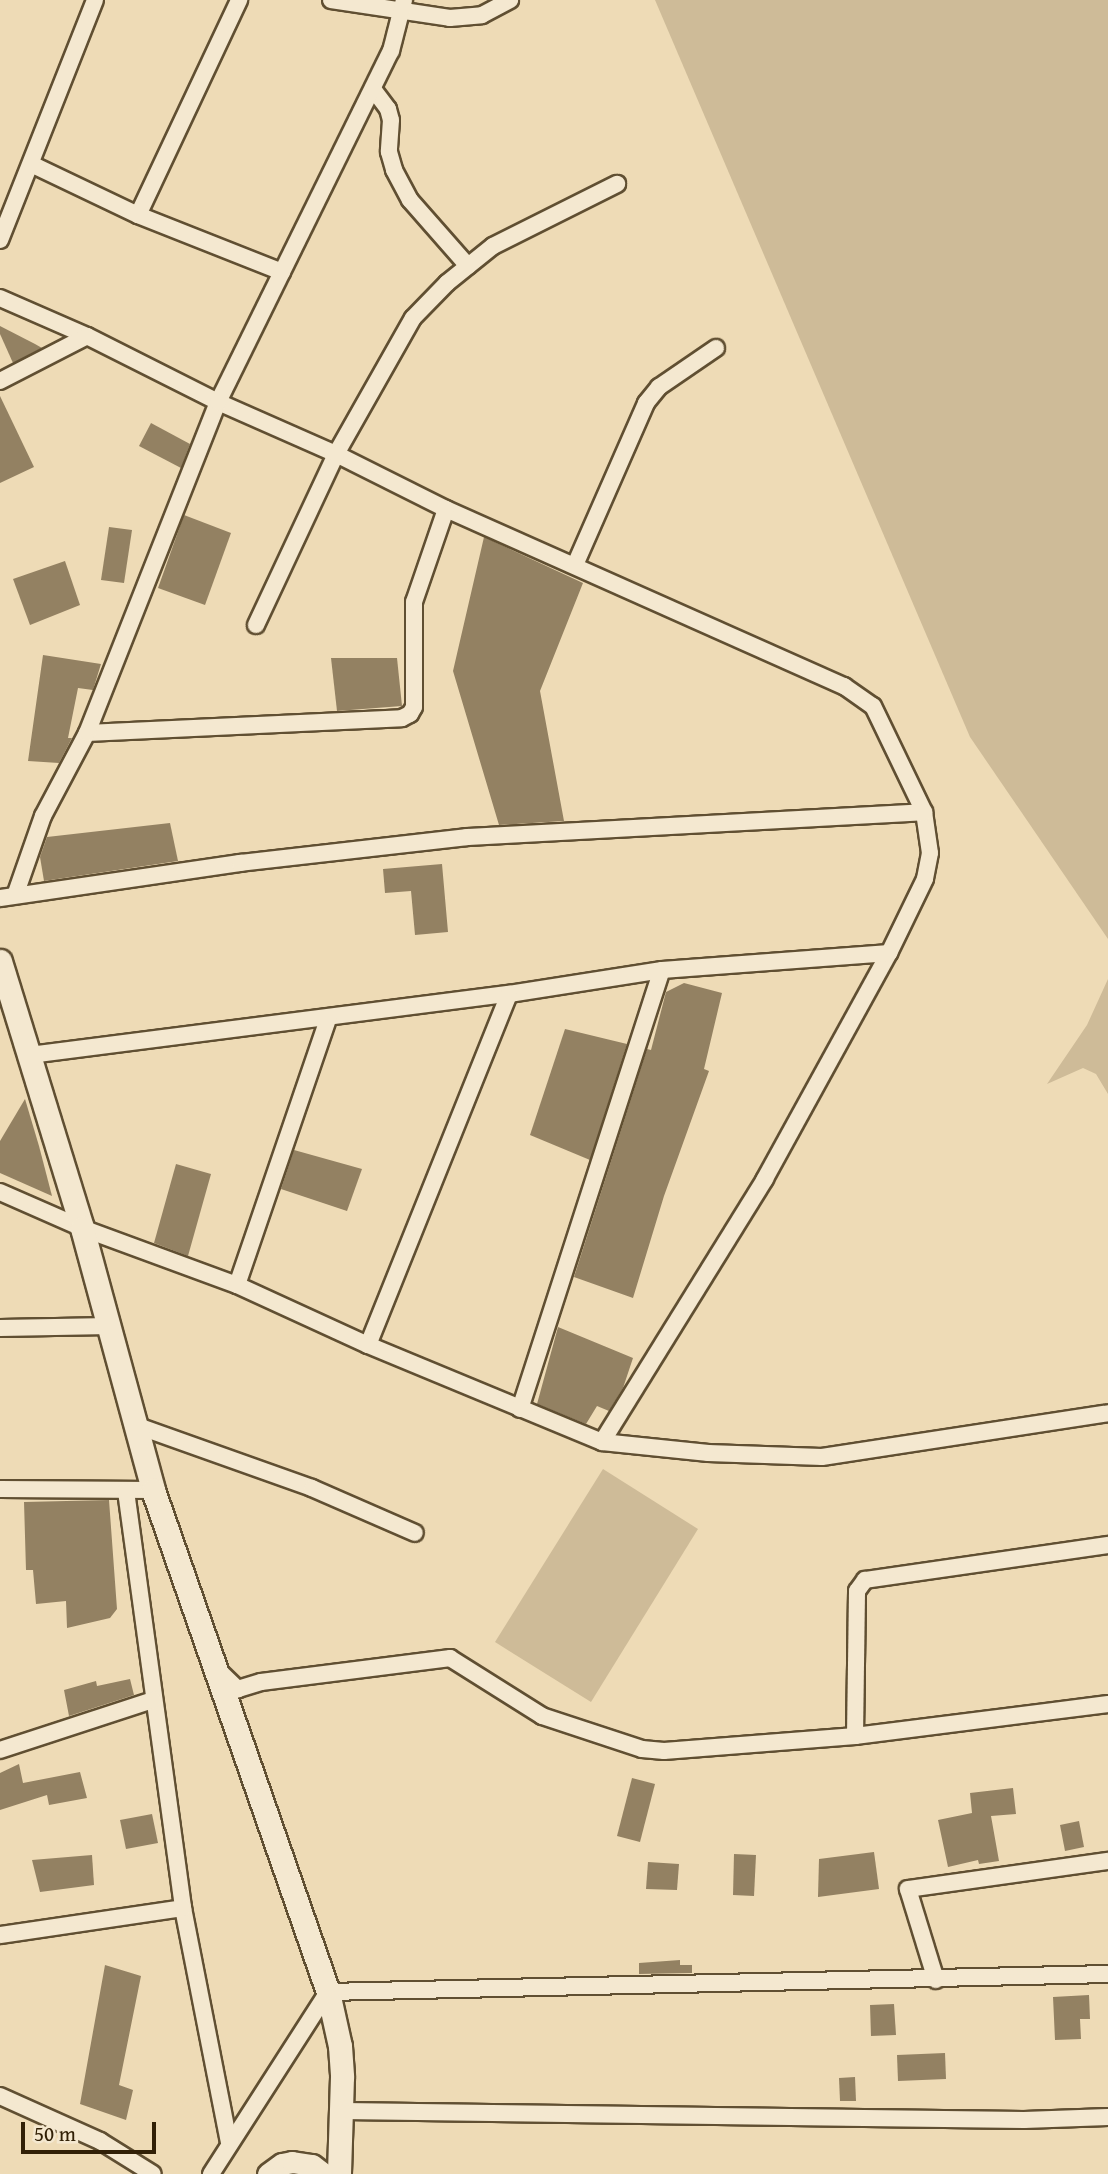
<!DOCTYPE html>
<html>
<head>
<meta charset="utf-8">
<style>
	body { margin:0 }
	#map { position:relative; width:1108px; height:2174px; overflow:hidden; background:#eedbb6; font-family:"Gentium Book Plus",serif }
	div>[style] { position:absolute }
	.green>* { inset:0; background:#cebb98 }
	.building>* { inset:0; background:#938162 }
	.roads { filter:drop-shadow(2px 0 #604f32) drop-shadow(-2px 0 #604f32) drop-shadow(0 2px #604f32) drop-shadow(0 -2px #604f32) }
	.minor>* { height:16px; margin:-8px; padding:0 8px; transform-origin:8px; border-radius:8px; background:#f4e8d0 }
	.tertiary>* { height:21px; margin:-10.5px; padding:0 10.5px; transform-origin:10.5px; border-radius:10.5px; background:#f4e8d0 }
	.secondary>* { height:23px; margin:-11.5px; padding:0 11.5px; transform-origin:11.5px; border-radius:11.5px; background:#f4e8d0 }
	span { translate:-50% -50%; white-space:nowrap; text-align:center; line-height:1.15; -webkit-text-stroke:5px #f4e8d0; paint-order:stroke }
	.scale { position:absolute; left:21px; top:2122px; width:135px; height:32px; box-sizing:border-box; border:4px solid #312006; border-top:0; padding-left:9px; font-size:21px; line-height:24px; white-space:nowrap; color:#312006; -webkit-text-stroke:5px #f4e8d0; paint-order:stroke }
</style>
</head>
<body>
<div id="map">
	<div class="green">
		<div style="clip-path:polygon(655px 0,1108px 0,1108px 939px,970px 737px)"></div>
		<div style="clip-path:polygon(1108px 979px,1108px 1094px,1096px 1074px,1083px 1068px,1047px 1084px,1087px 1025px)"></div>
		<div style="clip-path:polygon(603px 1469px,698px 1529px,591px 1702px,495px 1642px)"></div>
	</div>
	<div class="building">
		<div style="clip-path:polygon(0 326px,35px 344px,42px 348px,13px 363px,0 334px)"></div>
		<div style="clip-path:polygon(0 396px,34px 467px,0 483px)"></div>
		<div style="clip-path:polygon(151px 423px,190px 444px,181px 468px,139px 446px)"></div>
		<div style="clip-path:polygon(184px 515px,231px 533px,205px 605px,158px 588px)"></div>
		<div style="clip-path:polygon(109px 527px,132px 530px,124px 583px,101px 580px)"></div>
		<div style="clip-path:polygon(484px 537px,583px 583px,540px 691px,564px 821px,499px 825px,453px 671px)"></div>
		<div style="clip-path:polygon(65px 561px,80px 605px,30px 625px,13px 579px)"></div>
		<div style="clip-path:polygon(43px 655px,101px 664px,93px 690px,78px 688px,68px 738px,72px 738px,59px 763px,28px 761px)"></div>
		<div style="clip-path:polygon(331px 658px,397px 658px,402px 706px,337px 711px)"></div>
		<div style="clip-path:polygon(170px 823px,178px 861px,44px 881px,40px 857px,47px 837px)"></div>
		<div style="clip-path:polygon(442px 864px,448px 932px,415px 935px,411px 891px,385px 893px,383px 869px)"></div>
		<div style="clip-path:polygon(684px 983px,722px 993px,704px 1069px,709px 1071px,664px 1196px,633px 1298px,574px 1277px,647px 1049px,651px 1050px,666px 992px)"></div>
		<div style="clip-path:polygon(565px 1029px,627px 1044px,590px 1160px,530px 1135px)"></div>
		<div style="clip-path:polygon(25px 1099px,39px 1146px,52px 1196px,0 1173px,0 1141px)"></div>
		<div style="clip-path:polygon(294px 1150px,362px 1169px,347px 1211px,281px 1189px)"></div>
		<div style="clip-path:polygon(176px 1164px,211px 1174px,188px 1256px,154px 1243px)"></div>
		<div style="clip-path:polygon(558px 1327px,633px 1358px,623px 1388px,609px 1411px,597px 1406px,586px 1424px,537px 1404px)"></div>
		<div style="clip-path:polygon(109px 1500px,117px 1609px,110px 1618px,67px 1628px,66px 1601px,36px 1604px,33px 1570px,26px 1570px,24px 1502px)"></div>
		<div style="clip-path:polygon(130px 1679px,134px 1695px,69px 1716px,64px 1690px,96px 1681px,97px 1686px)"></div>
		<div style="clip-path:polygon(19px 1764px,23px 1783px,80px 1772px,87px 1798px,49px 1805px,47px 1795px,0 1810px,0 1773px)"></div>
		<div style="clip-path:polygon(632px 1778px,655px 1784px,640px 1842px,617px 1836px)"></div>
		<div style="clip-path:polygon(1013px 1788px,1016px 1814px,991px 1816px,999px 1861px,979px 1864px,978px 1860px,948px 1867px,938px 1820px,972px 1813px,970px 1793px)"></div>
		<div style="clip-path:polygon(152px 1814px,158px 1843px,126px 1849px,120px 1820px)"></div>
		<div style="clip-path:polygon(1079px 1821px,1084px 1847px,1065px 1851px,1060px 1825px)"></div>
		<div style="clip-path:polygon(874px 1852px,879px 1889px,818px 1897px,819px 1859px)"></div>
		<div style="clip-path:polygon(734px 1854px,756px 1855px,754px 1896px,733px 1895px)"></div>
		<div style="clip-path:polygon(92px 1855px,94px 1885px,40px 1892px,32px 1860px)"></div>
		<div style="clip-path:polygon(648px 1862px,679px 1864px,677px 1890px,646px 1889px)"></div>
		<div style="clip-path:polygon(680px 1960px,680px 1965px,692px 1965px,692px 1973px,639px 1974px,639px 1963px)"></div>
		<div style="clip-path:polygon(105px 1965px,141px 1976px,119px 2085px,133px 2090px,126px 2120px,80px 2104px)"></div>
		<div style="clip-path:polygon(1089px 1995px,1090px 2019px,1080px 2019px,1081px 2039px,1055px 2040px,1053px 1997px)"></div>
		<div style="clip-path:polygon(894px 2004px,896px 2035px,871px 2036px,870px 2005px)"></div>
		<div style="clip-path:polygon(945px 2053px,946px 2079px,898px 2081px,897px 2055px)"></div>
		<div style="clip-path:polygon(855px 2077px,856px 2101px,840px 2101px,839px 2078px)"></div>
	</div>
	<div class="roads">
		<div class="minor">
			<div style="left:331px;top:0;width:120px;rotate:8.6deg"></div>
			<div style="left:450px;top:18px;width:32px;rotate:-5deg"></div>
			<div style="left:482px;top:15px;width:32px;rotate:-28deg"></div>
			<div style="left:373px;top:89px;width:25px;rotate:53deg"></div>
			<div style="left:388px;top:109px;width:11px;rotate:75deg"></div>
			<div style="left:391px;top:120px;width:32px;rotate:94deg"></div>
			<div style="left:389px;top:152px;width:19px;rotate:74deg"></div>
			<div style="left:394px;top:170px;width:34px;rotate:62deg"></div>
			<div style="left:410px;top:200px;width:88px;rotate:48.7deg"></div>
			<div style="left:31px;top:164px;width:119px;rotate:25.5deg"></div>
			<div style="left:138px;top:215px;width:155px;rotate:21.6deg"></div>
			<div style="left:138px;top:215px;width:238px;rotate:-64.8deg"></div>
			<div style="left:0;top:240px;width:258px;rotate:-68.4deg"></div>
			<div style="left:0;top:298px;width:95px;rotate:23.6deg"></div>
			<div style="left:87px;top:336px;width:147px;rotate:26.7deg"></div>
			<div style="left:218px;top:402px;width:129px;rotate:23.8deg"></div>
			<div style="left:336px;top:454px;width:123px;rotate:26.6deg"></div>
			<div style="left:446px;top:509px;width:436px;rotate:24deg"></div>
			<div style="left:844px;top:686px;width:35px;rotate:35deg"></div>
			<div style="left:873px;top:706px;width:118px;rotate:64.3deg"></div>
			<div style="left:924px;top:812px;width:41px;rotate:81.7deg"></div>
			<div style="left:930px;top:853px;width:26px;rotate:101deg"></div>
			<div style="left:925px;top:879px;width:82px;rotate:115.9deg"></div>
			<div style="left:889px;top:953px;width:258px;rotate:118.8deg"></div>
			<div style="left:765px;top:1179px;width:309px;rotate:121.8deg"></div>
			<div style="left:0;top:381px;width:98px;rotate:-27.3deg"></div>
			<div style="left:575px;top:565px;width:177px;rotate:-66.3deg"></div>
			<div style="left:646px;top:403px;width:21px;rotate:-51deg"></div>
			<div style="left:659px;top:387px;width:69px;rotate:-34.4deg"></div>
			<div style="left:256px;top:625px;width:189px;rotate:-64.9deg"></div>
			<div style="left:336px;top:454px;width:156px;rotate:-60.5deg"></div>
			<div style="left:413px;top:318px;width:49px;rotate:-45.8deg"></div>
			<div style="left:447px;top:283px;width:59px;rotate:-38.8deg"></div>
			<div style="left:493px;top:246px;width:139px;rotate:-26.6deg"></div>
			<div style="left:87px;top:733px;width:315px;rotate:-2.7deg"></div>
			<div style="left:402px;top:718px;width:9px;rotate:-27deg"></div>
			<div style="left:410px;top:714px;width:8px;rotate:-60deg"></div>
			<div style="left:414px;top:707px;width:105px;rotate:-90deg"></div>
			<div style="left:414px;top:602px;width:98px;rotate:-71deg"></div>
			<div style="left:16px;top:893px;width:82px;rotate:-70.7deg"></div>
			<div style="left:43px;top:816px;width:94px;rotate:-62.1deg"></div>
			<div style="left:87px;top:733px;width:356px;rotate:-68.4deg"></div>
			<div style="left:218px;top:402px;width:391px;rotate:-63.8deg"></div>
			<div style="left:391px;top:51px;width:53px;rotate:-75.7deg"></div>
			<div style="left:0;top:898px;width:243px;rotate:-8.3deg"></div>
			<div style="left:240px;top:863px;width:228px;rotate:-6.5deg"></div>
			<div style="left:467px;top:837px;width:458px;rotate:-3.1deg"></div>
			<div style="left:30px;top:1055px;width:483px;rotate:-7.3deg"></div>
			<div style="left:509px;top:994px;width:155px;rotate:-8.9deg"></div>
			<div style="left:662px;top:970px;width:228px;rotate:-4.3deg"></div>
			<div style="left:0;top:1192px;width:90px;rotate:23.7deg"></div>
			<div style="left:82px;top:1228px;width:165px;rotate:20.2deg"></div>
			<div style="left:237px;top:1285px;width:144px;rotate:24.6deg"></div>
			<div style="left:368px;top:1345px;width:253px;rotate:22.5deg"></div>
			<div style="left:602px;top:1442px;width:107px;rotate:5.9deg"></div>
			<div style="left:708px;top:1453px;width:114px;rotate:2deg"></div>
			<div style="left:822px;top:1457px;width:289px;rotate:-8.7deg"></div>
			<div style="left:237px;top:1285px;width:283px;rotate:-71.1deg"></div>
			<div style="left:0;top:1328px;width:110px;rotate:-1deg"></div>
			<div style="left:368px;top:1345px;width:378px;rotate:-68.1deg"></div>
			<div style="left:520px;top:1409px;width:461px;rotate:-72.1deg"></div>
			<div style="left:135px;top:1425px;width:188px;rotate:19.6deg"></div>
			<div style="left:312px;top:1488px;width:112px;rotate:23.6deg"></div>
			<div style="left:0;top:1489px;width:153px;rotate:0.4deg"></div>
			<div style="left:126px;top:1491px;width:421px;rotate:82.2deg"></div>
			<div style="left:183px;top:1908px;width:238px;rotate:78.9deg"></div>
			<div style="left:218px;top:1670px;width:28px;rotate:44deg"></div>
			<div style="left:238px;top:1689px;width:24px;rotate:-17deg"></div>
			<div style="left:261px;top:1682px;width:191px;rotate:-7.2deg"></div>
			<div style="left:450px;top:1658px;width:109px;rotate:32.2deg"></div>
			<div style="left:542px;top:1716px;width:105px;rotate:18.3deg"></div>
			<div style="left:642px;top:1749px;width:22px;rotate:5deg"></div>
			<div style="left:664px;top:1751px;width:192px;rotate:-4.5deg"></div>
			<div style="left:855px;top:1736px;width:255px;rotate:-7.2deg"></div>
			<div style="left:855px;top:1736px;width:145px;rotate:-89.2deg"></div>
			<div style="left:857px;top:1591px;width:14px;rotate:-54deg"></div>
			<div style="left:865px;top:1580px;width:246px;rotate:-8.2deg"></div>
			<div style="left:0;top:1750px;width:161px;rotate:-18.1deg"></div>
			<div style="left:0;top:1935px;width:185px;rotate:-8.4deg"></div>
			<div style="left:936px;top:1980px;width:95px;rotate:-107.1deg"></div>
			<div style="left:908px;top:1889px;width:202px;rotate:-8deg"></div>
			<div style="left:0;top:2096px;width:110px;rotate:24.2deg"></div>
			<div style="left:100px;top:2141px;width:62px;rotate:31.9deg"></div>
			<div style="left:343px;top:2111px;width:681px;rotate:0.76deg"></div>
			<div style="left:1024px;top:2120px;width:84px;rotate:-2deg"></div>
			<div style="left:211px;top:2174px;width:216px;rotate:-57.3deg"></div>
			<div style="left:328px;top:1992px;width:780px;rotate:-1.32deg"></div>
		</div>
		<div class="tertiary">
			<div style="left:268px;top:2174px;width:17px;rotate:-36deg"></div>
			<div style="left:282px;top:2164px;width:10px;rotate:-11deg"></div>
			<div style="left:292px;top:2162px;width:20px;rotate:9deg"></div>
			<div style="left:312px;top:2165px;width:15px;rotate:37deg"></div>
		</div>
		<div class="secondary">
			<div style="left:0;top:961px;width:279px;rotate:72.9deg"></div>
			<div style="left:82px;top:1228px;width:271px;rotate:74.8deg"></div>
			<div style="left:153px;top:1490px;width:532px;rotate:70.78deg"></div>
			<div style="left:328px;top:1992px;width:55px;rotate:77.5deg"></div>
			<div style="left:340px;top:2046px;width:31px;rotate:86deg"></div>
			<div style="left:342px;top:2077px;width:97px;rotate:91.8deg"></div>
		</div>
	</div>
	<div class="scale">50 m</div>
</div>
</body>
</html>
